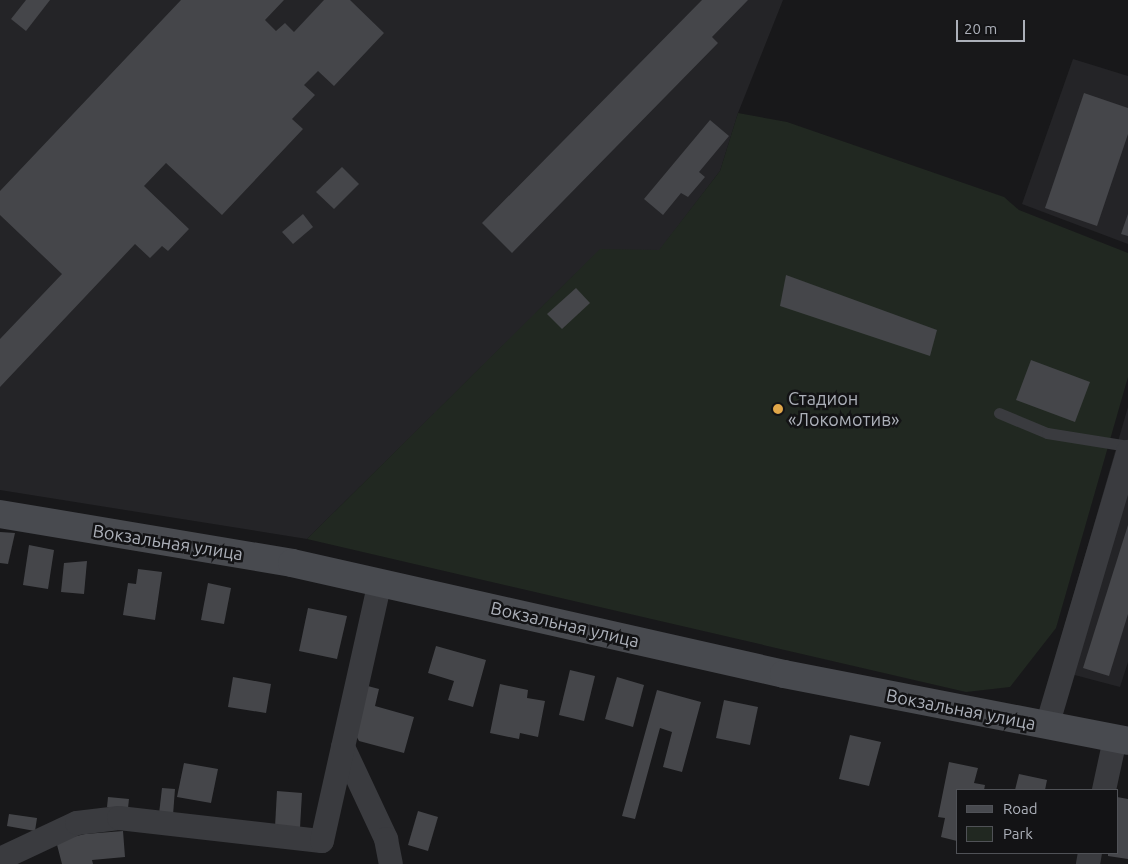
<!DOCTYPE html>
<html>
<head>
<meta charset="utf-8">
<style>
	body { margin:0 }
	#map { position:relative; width:1128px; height:864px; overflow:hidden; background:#18181a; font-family:Ubuntu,sans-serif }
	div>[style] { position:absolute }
	.built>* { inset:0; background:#242427 }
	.green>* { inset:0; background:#212821 }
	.building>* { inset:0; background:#45464a }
	.lane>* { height:11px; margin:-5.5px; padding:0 5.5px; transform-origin:5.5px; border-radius:5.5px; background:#3a3b3f }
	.street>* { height:24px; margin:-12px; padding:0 12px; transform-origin:12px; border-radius:12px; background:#3a3b3f }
	.secondary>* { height:28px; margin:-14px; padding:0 14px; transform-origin:14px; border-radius:14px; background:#484a4f }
	.dots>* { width:14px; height:14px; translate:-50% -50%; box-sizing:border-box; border:2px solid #131315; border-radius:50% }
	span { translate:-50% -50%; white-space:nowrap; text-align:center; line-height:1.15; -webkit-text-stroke:5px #131315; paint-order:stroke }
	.poi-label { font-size:18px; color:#acb0b9 }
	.left { translate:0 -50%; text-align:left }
	.street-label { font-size:18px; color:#acb0b9 }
	.legend { position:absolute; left:956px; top:789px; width:162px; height:65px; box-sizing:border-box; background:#131315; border:1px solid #505257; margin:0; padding:6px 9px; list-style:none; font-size:15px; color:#acb0b9 }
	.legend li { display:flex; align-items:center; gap:10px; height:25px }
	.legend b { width:25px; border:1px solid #505257 }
	.scale { position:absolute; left:956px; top:20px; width:69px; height:22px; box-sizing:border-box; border:2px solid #acb0b9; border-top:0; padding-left:6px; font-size:15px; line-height:18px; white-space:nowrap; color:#acb0b9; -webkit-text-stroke:4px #131315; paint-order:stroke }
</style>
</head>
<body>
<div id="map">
	<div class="built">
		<div style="clip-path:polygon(0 0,783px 0,738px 113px,720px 171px,659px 251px,600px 250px,307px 539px,0 490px)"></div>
		<div style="clip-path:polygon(1073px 59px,1128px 76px,1128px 244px,1022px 204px)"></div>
		<div style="clip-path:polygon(1128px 407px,1128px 662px,1120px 687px,1052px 669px)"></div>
	</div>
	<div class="green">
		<div style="clip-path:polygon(738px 113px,787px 122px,1004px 197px,1019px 210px,1128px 253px,1128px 377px,1056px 628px,1010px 687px,966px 692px,307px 539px,600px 249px,659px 250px,720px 171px)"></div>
	</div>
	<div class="building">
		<div style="clip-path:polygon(26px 0,50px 0,26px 31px,11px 19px)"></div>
		<div style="clip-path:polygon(181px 0,284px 0,265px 20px,276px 31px,285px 23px,294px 32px,324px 0,350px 0,384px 33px,334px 86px,318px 71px,304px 85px,315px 95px,292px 119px,303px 129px,222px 215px,166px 163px,144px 186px,189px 229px,168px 251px,162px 246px,150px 258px,135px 244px,0 387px,0 339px,62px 274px,0 215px,0 191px)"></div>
		<div style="clip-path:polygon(702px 0,748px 0,712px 37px,718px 43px,512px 253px,482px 223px)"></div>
		<div style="clip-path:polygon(1084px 93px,1128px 108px,1128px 134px,1097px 226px,1045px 208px)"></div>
		<div style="clip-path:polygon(710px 120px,729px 136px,699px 172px,705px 177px,688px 197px,681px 193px,663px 215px,644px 199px)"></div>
		<div style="clip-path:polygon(342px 167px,359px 184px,334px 209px,316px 192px)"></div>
		<div style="clip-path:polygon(303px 214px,313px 227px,293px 244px,282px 232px)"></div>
		<div style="clip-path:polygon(1128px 214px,1128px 236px,1121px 234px)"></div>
		<div style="clip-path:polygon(786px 275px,937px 330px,930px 356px,780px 306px)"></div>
		<div style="clip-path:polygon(576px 288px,590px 303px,562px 329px,547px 314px)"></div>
		<div style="clip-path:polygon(1031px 360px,1090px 382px,1075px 422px,1016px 400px)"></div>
		<div style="clip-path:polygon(1128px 525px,1128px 614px,1109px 676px,1083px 668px)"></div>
		<div style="clip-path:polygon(0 532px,15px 533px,8px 564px,0 563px)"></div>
		<div style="clip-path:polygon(29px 545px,54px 550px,48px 589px,23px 585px)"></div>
		<div style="clip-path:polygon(87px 561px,84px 594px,61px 592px,64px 563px)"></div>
		<div style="clip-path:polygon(138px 569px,162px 572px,155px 620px,123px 615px,128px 583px,136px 584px)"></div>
		<div style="clip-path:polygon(208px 583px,231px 588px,224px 624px,201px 620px)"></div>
		<div style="clip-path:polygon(308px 608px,347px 616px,337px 659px,299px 651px)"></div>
		<div style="clip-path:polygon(436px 646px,486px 660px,473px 707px,448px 700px,454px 681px,428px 673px)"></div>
		<div style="clip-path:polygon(570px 670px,595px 676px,584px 721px,559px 715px)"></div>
		<div style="clip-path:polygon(233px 677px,271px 684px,266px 713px,228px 707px)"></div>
		<div style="clip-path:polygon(617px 677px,644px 685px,633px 727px,605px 719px)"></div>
		<div style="clip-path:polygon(500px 684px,528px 690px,527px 698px,545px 701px,538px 737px,520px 733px,519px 739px,490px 733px)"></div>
		<div style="clip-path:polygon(364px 685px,379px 689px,375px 706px,414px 717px,404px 753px,359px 741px,352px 728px)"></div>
		<div style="clip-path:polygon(657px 690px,701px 702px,682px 772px,663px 767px,672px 732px,660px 728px,635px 819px,622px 816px)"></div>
		<div style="clip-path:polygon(724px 700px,758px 707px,750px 745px,716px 738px)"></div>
		<div style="clip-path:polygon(850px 735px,881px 742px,869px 786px,839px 779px)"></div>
		<div style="clip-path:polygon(949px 762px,978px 768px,974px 783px,985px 785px,984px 790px,957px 790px,957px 841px,941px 837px,945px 818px,938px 817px)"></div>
		<div style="clip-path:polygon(184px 763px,218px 769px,211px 803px,177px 797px)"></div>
		<div style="clip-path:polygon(1019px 774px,1047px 780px,1045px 790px,1015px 790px)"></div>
		<div style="clip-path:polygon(162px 788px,175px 789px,173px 815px,159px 814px)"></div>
		<div style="clip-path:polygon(277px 791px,302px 793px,300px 828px,275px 827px)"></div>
		<div style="clip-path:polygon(108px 797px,129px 799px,128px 808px,107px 807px)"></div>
		<div style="clip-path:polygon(1117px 797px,1128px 799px,1128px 859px,1108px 856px,1108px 853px,1117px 853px)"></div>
		<div style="clip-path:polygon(418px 811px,438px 817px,428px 851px,408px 845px)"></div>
		<div style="clip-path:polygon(9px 814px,37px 818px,35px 831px,7px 826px)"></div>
		<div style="clip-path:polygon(123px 831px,125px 857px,92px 860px,93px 864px,62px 864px,56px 841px,85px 834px)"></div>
	</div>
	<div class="lane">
		<div style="left:999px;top:413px;width:52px;rotate:22.6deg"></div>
		<div style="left:1047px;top:433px;width:82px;rotate:9.1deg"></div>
	</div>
	<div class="street">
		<div style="left:1047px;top:726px;width:286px;rotate:-73.5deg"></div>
		<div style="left:343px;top:747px;width:102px;rotate:64.9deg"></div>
		<div style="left:386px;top:839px;width:25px;rotate:79deg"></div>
		<div style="left:1104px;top:790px;width:52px;rotate:-77.8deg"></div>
		<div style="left:0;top:859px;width:85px;rotate:-25.1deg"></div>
		<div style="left:77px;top:823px;width:42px;rotate:-6.8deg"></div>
		<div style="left:119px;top:818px;width:204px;rotate:6.5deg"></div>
		<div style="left:322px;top:841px;width:265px;rotate:-77.4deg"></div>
		<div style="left:1088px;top:864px;width:11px;rotate:-80deg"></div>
	</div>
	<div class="secondary">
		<div style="left:0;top:514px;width:296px;rotate:9.5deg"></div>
		<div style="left:292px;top:563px;width:504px;rotate:12.71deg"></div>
		<div style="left:784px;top:674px;width:350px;rotate:11deg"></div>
	</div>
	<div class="dots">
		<div style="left:778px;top:409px;background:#e1a749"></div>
	</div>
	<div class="poi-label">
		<span class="left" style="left:788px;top:409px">Стадион<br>«Локомотив»</span>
	</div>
	<div class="street-label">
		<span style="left:168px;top:542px;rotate:9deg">Вокзальная улица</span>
		<span style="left:565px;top:624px;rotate:13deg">Вокзальная улица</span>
		<span style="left:961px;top:709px;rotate:11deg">Вокзальная улица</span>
	</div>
	<ul class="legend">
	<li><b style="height:6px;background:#484a4f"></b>Road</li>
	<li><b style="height:14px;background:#212821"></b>Park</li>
	</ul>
	<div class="scale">20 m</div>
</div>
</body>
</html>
